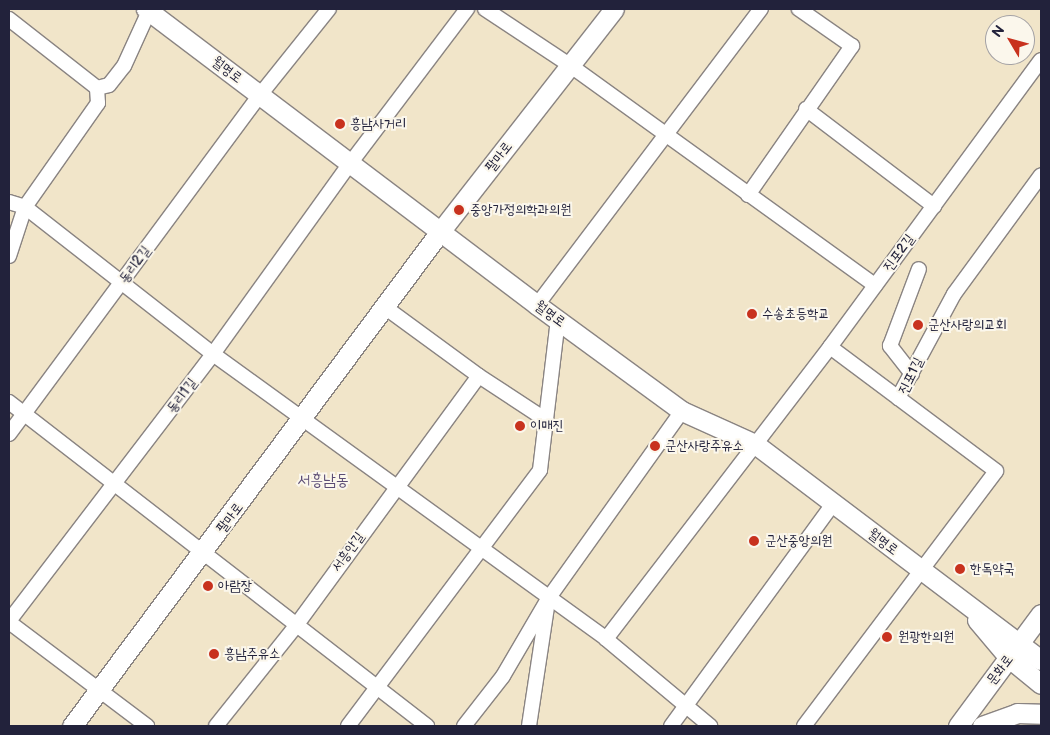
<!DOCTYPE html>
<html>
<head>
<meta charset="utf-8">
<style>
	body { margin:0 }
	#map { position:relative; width:1050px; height:735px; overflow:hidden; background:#f1e5c9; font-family:"Balsamiq Sans","Poor Story",sans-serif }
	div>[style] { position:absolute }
	.roads { filter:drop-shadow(1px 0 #8a8482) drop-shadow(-1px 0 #8a8482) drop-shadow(0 1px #8a8482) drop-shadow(0 -1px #8a8482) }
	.street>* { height:14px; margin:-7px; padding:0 7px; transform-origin:7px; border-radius:7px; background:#fff }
	.secondary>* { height:19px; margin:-9.5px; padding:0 9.5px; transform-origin:9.5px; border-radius:9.5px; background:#fff }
	.dots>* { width:14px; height:14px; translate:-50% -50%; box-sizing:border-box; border:2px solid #fbf7ec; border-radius:50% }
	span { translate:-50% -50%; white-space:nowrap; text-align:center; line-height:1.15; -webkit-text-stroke:4px #fbf7ec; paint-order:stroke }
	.street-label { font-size:14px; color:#22223b }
	.poi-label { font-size:14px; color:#22223b }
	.left { translate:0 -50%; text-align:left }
	.quarter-label { font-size:16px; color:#5c4d75 }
	.frame { position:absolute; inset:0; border:10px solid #22223b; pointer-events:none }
	.north { position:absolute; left:985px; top:15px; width:50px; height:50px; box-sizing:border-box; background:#fbf7ec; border:1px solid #a4a2a5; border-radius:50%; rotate:307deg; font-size:14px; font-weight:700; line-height:20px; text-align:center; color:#22223b }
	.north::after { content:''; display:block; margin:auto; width:18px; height:22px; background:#c8321e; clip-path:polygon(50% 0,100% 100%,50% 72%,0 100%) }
</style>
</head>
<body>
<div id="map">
	<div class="roads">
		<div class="street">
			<div style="left:485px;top:9px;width:103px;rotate:33.5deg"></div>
			<div style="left:571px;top:66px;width:375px;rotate:35.8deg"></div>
			<div style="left:9px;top:19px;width:112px;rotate:38.1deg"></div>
			<div style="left:97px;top:88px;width:12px;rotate:-14deg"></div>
			<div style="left:109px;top:85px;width:24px;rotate:-52deg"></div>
			<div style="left:124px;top:66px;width:63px;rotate:-65.5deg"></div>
			<div style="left:806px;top:109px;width:161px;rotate:37.2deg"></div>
			<div style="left:748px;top:195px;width:182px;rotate:-55.1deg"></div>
			<div style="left:852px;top:46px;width:65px;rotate:-145.1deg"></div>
			<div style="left:9px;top:202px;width:17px;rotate:17deg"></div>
			<div style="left:25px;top:207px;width:239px;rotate:38deg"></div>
			<div style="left:213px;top:354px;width:485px;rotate:35.9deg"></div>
			<div style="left:606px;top:639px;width:136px;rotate:39.9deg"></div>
			<div style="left:9px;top:256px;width:52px;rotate:-71.9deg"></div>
			<div style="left:25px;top:207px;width:127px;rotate:-54.9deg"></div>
			<div style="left:98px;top:103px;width:15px;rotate:-94deg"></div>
			<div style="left:537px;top:305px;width:371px;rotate:-52.9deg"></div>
			<div style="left:386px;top:308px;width:115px;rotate:36.2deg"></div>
			<div style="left:479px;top:376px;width:80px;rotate:33.3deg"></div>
			<div style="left:912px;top:374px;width:36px;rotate:-128deg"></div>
			<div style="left:890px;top:346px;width:82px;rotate:-69.4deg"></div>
			<div style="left:898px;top:398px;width:118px;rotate:-61.7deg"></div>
			<div style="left:954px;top:294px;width:147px;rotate:-53.8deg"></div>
			<div style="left:9px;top:402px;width:529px;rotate:37.78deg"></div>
			<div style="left:9px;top:434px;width:422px;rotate:-53.5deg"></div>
			<div style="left:260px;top:95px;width:110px;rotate:-51.3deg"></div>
			<div style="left:9px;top:621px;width:336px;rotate:-52.6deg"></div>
			<div style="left:213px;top:354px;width:233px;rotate:-54.3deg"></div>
			<div style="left:349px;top:165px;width:196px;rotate:-52.9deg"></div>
			<div style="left:9px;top:622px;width:173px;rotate:37deg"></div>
			<div style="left:606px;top:639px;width:368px;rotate:-52.5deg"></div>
			<div style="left:830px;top:347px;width:356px;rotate:-53.7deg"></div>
			<div style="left:216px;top:726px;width:127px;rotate:-51.4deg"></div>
			<div style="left:295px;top:627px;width:311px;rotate:-53.8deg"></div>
			<div style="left:348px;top:726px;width:320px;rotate:-53.1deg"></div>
			<div style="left:540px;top:470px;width:151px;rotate:-83.2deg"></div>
			<div style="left:464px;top:726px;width:63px;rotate:-52deg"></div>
			<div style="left:503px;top:676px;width:89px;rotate:-59.7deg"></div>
			<div style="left:548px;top:599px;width:231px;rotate:-54.5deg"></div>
			<div style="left:529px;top:726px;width:120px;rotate:-81.4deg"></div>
			<div style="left:671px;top:726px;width:275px;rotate:-53.9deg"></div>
			<div style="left:804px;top:726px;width:319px;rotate:-53deg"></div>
			<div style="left:996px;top:471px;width:207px;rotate:-143.2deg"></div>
		</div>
		<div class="secondary">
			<div style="left:146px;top:9px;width:490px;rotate:37.1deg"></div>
			<div style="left:537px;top:305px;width:180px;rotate:36.2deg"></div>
			<div style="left:682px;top:411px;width:80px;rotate:24.3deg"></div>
			<div style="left:755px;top:444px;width:358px;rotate:37.1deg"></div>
			<div style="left:977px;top:620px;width:50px;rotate:49.9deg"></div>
			<div style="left:1009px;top:658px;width:41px;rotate:39.1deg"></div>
			<div style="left:72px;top:726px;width:615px;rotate:-53.34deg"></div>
			<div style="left:439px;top:233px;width:284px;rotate:-52deg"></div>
			<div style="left:958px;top:726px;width:139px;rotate:-53.5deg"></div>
			<div style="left:982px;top:726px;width:37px;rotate:-20deg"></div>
			<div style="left:1017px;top:713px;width:24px;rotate:2deg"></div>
		</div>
	</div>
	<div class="dots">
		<div style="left:340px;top:124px;background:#c8321e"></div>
		<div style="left:459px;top:210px;background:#c8321e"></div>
		<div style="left:752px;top:314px;background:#c8321e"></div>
		<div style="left:918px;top:325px;background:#c8321e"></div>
		<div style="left:520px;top:426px;background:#c8321e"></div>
		<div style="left:655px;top:446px;background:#c8321e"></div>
		<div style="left:754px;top:541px;background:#c8321e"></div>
		<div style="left:960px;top:569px;background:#c8321e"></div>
		<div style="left:208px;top:586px;background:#c8321e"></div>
		<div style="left:887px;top:637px;background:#c8321e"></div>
		<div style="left:214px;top:654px;background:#c8321e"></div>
	</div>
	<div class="street-label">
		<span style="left:227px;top:70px;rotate:37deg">월명로</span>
		<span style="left:499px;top:157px;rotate:-52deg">팔마로</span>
		<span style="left:899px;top:253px;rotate:-54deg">진포2길</span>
		<span style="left:135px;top:265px;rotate:-54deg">동리2길</span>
		<span style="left:550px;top:314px;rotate:36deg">월명로</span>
		<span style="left:911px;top:376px;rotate:-64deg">진포1길</span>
		<span style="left:182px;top:396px;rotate:-53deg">동리1길</span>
		<span style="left:230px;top:518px;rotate:-53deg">팔마로</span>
		<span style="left:883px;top:542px;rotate:37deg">월명로</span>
		<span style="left:348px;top:552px;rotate:-54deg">서흥안길</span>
		<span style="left:1000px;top:670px;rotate:-53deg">문화로</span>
	</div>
	<div class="poi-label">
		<span class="left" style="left:350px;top:124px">흥남사거리</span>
		<span class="left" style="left:470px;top:210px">중앙가정의학과의원</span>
		<span class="left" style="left:762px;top:314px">수송초등학교</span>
		<span class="left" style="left:928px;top:325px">군산사랑의교회</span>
		<span class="left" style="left:530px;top:426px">이매진</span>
		<span class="left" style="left:665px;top:446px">군산사랑주유소</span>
		<span class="left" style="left:765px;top:541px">군산중앙의원</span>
		<span class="left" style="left:970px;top:569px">한독약국</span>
		<span class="left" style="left:218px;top:586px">아람장</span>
		<span class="left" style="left:898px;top:637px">원광한의원</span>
		<span class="left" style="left:224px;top:654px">흥남주유소</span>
	</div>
	<div class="quarter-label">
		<span style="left:323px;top:481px">서흥남동</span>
	</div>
	<div class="frame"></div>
	<div class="north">N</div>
</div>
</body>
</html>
